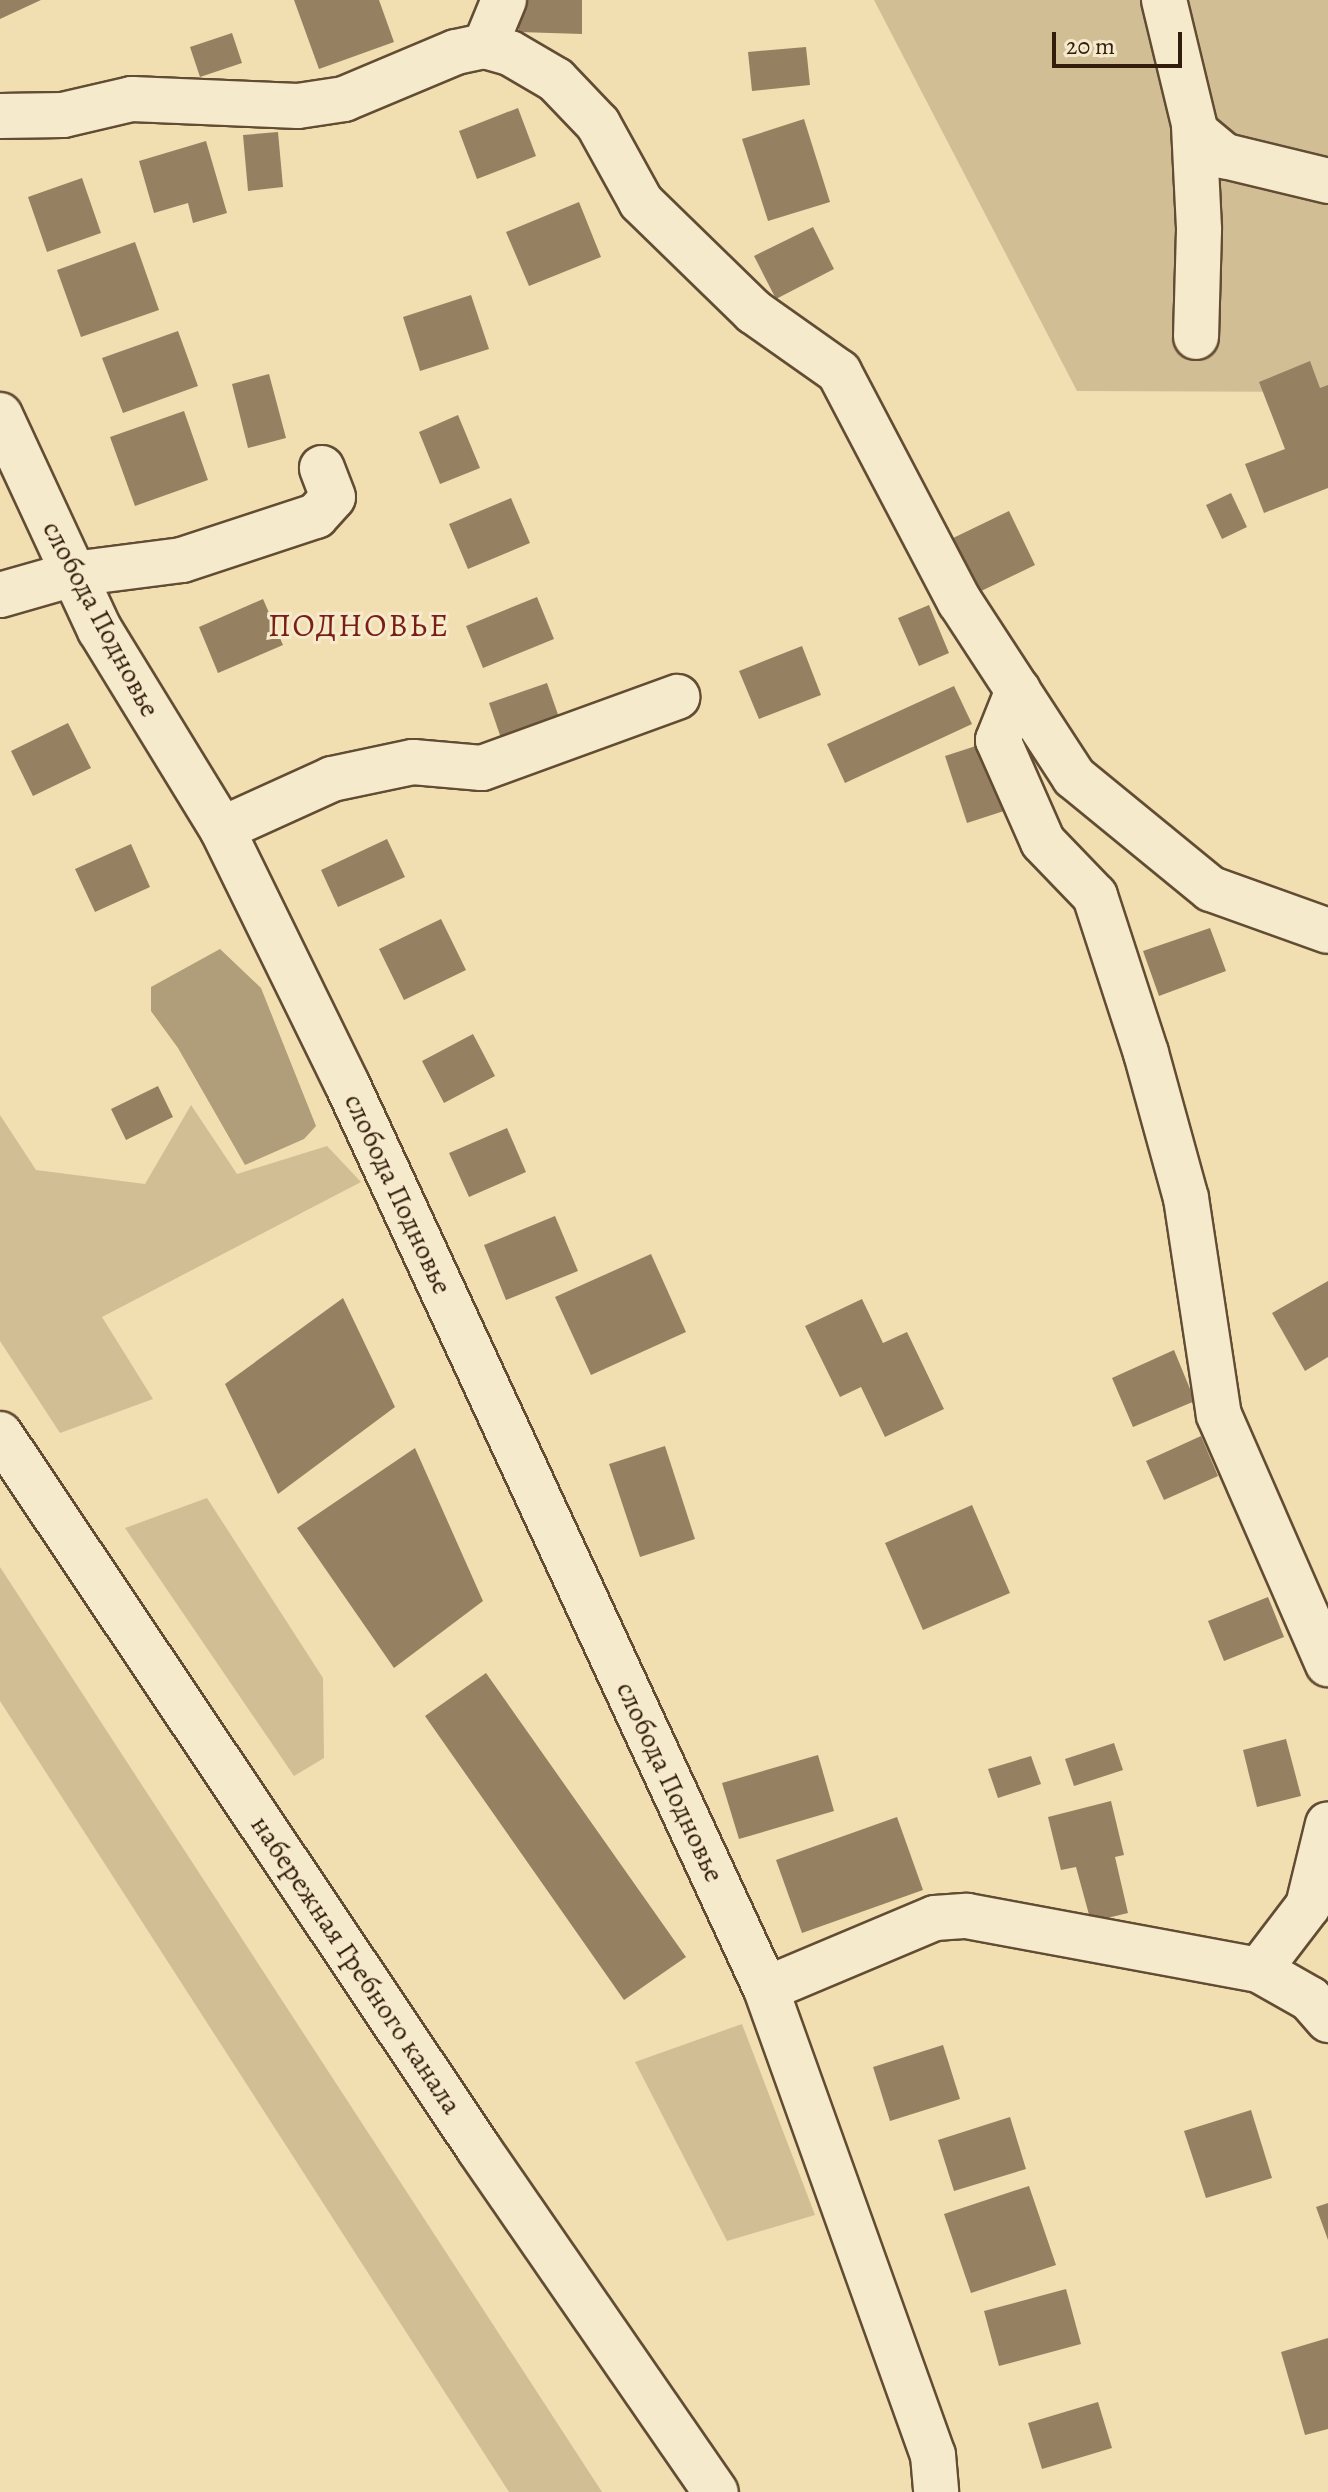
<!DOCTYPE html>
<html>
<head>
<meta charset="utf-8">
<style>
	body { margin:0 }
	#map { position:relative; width:1328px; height:2492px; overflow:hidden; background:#f1dfb1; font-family:Alegreya,serif }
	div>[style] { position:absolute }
	.green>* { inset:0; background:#d1be95 }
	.water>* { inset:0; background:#b09d79 }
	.building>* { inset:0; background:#958161 }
	.roads { filter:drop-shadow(2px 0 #624d34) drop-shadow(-2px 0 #624d34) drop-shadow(0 2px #624d34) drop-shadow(0 -2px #624d34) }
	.minor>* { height:44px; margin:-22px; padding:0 22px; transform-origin:22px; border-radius:22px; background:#f6eacc }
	span { translate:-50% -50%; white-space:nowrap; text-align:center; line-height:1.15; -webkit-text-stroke:6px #f6eacc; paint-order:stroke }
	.street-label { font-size:28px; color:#321c0b }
	.quarter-label { font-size:32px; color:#7a1f14; letter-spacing:2px }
	.scale { position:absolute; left:1052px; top:32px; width:130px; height:36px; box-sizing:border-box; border:4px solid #321c0b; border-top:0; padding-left:10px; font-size:24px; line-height:28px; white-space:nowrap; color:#321c0b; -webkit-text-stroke:6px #f6eacc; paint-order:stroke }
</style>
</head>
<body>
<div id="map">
	<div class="green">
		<div style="clip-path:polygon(874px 0,1328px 0,1328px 392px,1077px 391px)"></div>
		<div style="clip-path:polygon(191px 1105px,237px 1174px,327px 1146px,361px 1182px,102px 1317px,153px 1399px,60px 1433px,0 1341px,0 1115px,36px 1170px,145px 1184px)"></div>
		<div style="clip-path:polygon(207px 1498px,323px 1678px,324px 1758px,294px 1776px,125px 1528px)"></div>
		<div style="clip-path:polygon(0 1567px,602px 2492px,509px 2492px,0 1701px)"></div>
		<div style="clip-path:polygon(742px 2024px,815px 2215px,727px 2241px,635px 2062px)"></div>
	</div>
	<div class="water">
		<div style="clip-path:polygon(220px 949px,261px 988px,316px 1126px,304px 1139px,245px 1165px,178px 1048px,151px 1011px,151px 987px)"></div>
	</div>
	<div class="building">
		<div style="clip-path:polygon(0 0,41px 0,0 19px)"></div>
		<div style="clip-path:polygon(294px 0,379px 0,394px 42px,319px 69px)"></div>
		<div style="clip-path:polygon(518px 0,582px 0,582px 34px,519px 32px)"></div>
		<div style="clip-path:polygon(232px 33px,242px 63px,200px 77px,190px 47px)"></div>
		<div style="clip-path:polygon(806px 47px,810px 85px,752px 91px,748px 52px)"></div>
		<div style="clip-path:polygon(518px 108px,536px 156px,477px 179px,459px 131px)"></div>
		<div style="clip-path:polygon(804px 119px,830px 202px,768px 221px,742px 139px)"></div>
		<div style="clip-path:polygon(278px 132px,283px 187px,248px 191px,243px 135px)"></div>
		<div style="clip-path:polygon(206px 141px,227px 213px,193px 223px,188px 203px,154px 213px,139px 161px)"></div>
		<div style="clip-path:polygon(82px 178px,101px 233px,47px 252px,28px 197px)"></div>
		<div style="clip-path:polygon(579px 202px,601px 257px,529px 286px,506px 232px)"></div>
		<div style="clip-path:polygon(813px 227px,834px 269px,776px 299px,754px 256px)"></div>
		<div style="clip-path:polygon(135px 242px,159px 310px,81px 337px,57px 270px)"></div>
		<div style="clip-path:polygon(471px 295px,489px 349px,420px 371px,403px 317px)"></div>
		<div style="clip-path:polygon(178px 331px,198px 386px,123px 413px,102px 358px)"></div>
		<div style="clip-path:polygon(1310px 361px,1320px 388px,1328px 385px,1328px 488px,1264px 513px,1245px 464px,1285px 449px,1259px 382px)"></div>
		<div style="clip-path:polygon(269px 374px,286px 438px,248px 448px,232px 384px)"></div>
		<div style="clip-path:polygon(184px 411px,208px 480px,135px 506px,110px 437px)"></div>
		<div style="clip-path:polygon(458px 415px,480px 468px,440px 484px,419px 432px)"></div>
		<div style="clip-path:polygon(1231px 493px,1247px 527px,1222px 539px,1206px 505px)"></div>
		<div style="clip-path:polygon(511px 498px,530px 543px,468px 569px,449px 524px)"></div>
		<div style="clip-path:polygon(1009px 511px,1035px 565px,975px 594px,949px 540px)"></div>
		<div style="clip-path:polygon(537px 597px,554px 639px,483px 668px,466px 626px)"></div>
		<div style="clip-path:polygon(263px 599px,283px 645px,218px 673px,199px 627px)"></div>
		<div style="clip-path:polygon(929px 605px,949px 653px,919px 666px,898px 618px)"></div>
		<div style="clip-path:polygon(802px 646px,821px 695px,759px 719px,739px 671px)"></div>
		<div style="clip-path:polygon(547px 683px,562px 726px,504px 747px,489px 703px)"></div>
		<div style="clip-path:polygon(954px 686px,972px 724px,845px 783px,827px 744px)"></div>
		<div style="clip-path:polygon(68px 723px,91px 768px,33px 796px,11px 751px)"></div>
		<div style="clip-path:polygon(982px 744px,1004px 811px,967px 823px,945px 756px)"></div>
		<div style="clip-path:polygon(387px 839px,405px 877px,338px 907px,321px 870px)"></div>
		<div style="clip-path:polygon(131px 844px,150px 887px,95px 912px,75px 869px)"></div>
		<div style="clip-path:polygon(441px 919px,466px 970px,404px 1000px,379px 949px)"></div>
		<div style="clip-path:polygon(1210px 928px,1226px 971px,1159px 996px,1143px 951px)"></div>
		<div style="clip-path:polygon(473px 1034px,495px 1076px,444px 1103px,422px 1061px)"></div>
		<div style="clip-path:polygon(158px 1086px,173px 1117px,126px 1140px,111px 1109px)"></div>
		<div style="clip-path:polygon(507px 1128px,526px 1172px,469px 1197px,449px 1153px)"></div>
		<div style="clip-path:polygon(555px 1216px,578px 1271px,506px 1300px,484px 1245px)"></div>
		<div style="clip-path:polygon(651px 1254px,686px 1332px,591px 1375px,555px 1297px)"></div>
		<div style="clip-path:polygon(1328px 1281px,1328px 1357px,1305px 1371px,1272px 1313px)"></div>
		<div style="clip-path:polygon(343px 1298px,395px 1407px,278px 1494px,225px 1384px)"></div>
		<div style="clip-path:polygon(862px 1299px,883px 1343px,907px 1332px,944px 1409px,885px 1437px,861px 1387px,840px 1397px,805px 1326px)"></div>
		<div style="clip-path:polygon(1174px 1350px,1195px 1401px,1133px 1427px,1112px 1378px)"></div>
		<div style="clip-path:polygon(1201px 1436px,1218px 1476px,1164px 1500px,1146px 1461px)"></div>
		<div style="clip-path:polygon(665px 1446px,695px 1539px,640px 1557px,609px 1464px)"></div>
		<div style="clip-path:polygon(415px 1448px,483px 1601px,394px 1668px,297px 1528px)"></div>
		<div style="clip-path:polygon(972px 1505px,1010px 1593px,923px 1630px,885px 1543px)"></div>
		<div style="clip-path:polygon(1268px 1597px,1284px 1637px,1224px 1661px,1208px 1621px)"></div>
		<div style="clip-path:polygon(486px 1673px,686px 1957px,624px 2000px,425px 1716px)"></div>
		<div style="clip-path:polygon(1286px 1739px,1301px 1796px,1257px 1807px,1243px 1750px)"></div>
		<div style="clip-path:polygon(1114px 1743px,1123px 1770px,1074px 1786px,1065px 1759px)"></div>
		<div style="clip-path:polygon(818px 1755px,834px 1811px,739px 1839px,722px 1783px)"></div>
		<div style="clip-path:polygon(1031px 1756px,1041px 1784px,998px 1798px,988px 1769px)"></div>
		<div style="clip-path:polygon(1111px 1801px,1124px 1855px,1115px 1857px,1128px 1913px,1091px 1922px,1076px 1867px,1061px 1870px,1048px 1817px)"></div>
		<div style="clip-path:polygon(897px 1817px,923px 1890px,802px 1933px,776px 1860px)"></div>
		<div style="clip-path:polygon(943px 2045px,960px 2099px,890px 2121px,873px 2067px)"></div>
		<div style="clip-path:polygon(1251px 2110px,1272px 2178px,1206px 2198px,1184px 2131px)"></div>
		<div style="clip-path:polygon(1010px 2117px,1026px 2169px,954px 2191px,938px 2140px)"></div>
		<div style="clip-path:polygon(1029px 2186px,1056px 2265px,971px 2293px,944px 2214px)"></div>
		<div style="clip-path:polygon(1328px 2203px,1328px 2240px,1316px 2207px)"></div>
		<div style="clip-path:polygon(1066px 2289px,1081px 2344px,999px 2366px,984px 2311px)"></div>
		<div style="clip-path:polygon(1328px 2338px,1328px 2429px,1305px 2435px,1281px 2352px)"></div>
		<div style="clip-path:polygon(1098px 2402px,1112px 2448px,1042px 2469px,1028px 2423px)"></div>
	</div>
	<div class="roads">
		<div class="minor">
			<div style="left:1164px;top:0;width:136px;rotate:76.4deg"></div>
			<div style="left:1196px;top:132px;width:38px;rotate:40deg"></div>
			<div style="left:1225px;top:156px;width:106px;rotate:13.6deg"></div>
			<div style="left:485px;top:46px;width:50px;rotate:-67.6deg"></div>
			<div style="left:0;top:116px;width:63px;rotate:-0.9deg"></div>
			<div style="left:63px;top:115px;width:71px;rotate:-13.1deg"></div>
			<div style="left:132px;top:99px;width:166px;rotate:2.4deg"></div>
			<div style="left:298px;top:106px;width:47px;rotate:-8.7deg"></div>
			<div style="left:344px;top:99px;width:121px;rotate:-22.8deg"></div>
			<div style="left:456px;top:52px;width:30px;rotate:-12deg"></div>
			<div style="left:485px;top:46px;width:26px;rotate:16deg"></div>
			<div style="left:510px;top:53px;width:53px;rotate:30.4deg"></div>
			<div style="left:556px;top:80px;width:61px;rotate:46.3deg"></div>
			<div style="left:598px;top:124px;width:89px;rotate:61.1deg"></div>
			<div style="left:641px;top:202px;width:158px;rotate:44.2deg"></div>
			<div style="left:754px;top:312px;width:104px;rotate:35.2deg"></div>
			<div style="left:839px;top:372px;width:260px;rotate:62.3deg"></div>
			<div style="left:960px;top:602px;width:209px;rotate:56.9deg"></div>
			<div style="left:1074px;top:777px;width:177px;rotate:39.3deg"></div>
			<div style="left:1211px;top:889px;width:124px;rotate:19.7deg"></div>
			<div style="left:1194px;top:126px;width:104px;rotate:87.2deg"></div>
			<div style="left:1199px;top:230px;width:107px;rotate:91.6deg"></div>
			<div style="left:0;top:415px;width:237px;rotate:65.1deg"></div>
			<div style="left:100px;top:630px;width:233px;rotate:58.5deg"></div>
			<div style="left:222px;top:829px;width:284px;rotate:63.9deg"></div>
			<div style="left:347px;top:1084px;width:997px;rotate:65.16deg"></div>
			<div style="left:766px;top:1989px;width:495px;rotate:70.3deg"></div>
			<div style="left:933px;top:2455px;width:37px;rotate:85deg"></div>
			<div style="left:0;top:595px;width:76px;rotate:-16deg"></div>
			<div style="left:73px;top:574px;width:110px;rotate:-7.3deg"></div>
			<div style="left:182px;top:560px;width:141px;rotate:-18.2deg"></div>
			<div style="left:316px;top:516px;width:25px;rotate:-48deg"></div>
			<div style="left:333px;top:497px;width:31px;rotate:-111deg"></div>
			<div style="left:1018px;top:690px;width:54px;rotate:111.8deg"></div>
			<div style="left:998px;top:740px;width:111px;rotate:66.2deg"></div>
			<div style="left:1043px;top:842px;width:75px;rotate:46.1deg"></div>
			<div style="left:1095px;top:896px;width:165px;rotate:72deg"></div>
			<div style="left:1146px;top:1053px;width:150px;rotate:74.6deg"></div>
			<div style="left:1186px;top:1198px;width:219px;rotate:81.4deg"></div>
			<div style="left:1219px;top:1415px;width:272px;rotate:66.4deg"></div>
			<div style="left:222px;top:829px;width:121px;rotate:-24.4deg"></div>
			<div style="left:332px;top:779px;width:83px;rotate:-11.9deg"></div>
			<div style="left:413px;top:762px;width:69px;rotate:5deg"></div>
			<div style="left:482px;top:768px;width:208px;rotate:-20deg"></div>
			<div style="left:0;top:1434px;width:861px;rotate:56.18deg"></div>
			<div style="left:479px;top:2149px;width:417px;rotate:55.4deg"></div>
			<div style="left:1259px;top:1970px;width:81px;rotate:-52.6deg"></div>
			<div style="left:1308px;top:1906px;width:84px;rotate:-76.3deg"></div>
			<div style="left:766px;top:1989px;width:183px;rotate:-22.8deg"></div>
			<div style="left:935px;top:1918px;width:32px;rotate:-4deg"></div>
			<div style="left:967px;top:1916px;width:297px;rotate:10.5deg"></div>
			<div style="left:1259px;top:1970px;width:59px;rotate:29.6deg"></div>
			<div style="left:1310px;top:1999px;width:28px;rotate:49deg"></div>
		</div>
	</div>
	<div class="street-label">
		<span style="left:101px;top:619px;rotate:62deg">слобода Подновье</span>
		<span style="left:398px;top:1194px;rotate:65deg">слобода Подновье</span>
		<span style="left:670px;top:1782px;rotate:65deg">слобода Подновье</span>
		<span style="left:356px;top:1965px;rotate:56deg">набережная Гребного канала</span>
	</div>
	<div class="quarter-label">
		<span style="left:359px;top:625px">ПОДНОВЬЕ</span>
	</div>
	<div class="scale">20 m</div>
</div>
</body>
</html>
